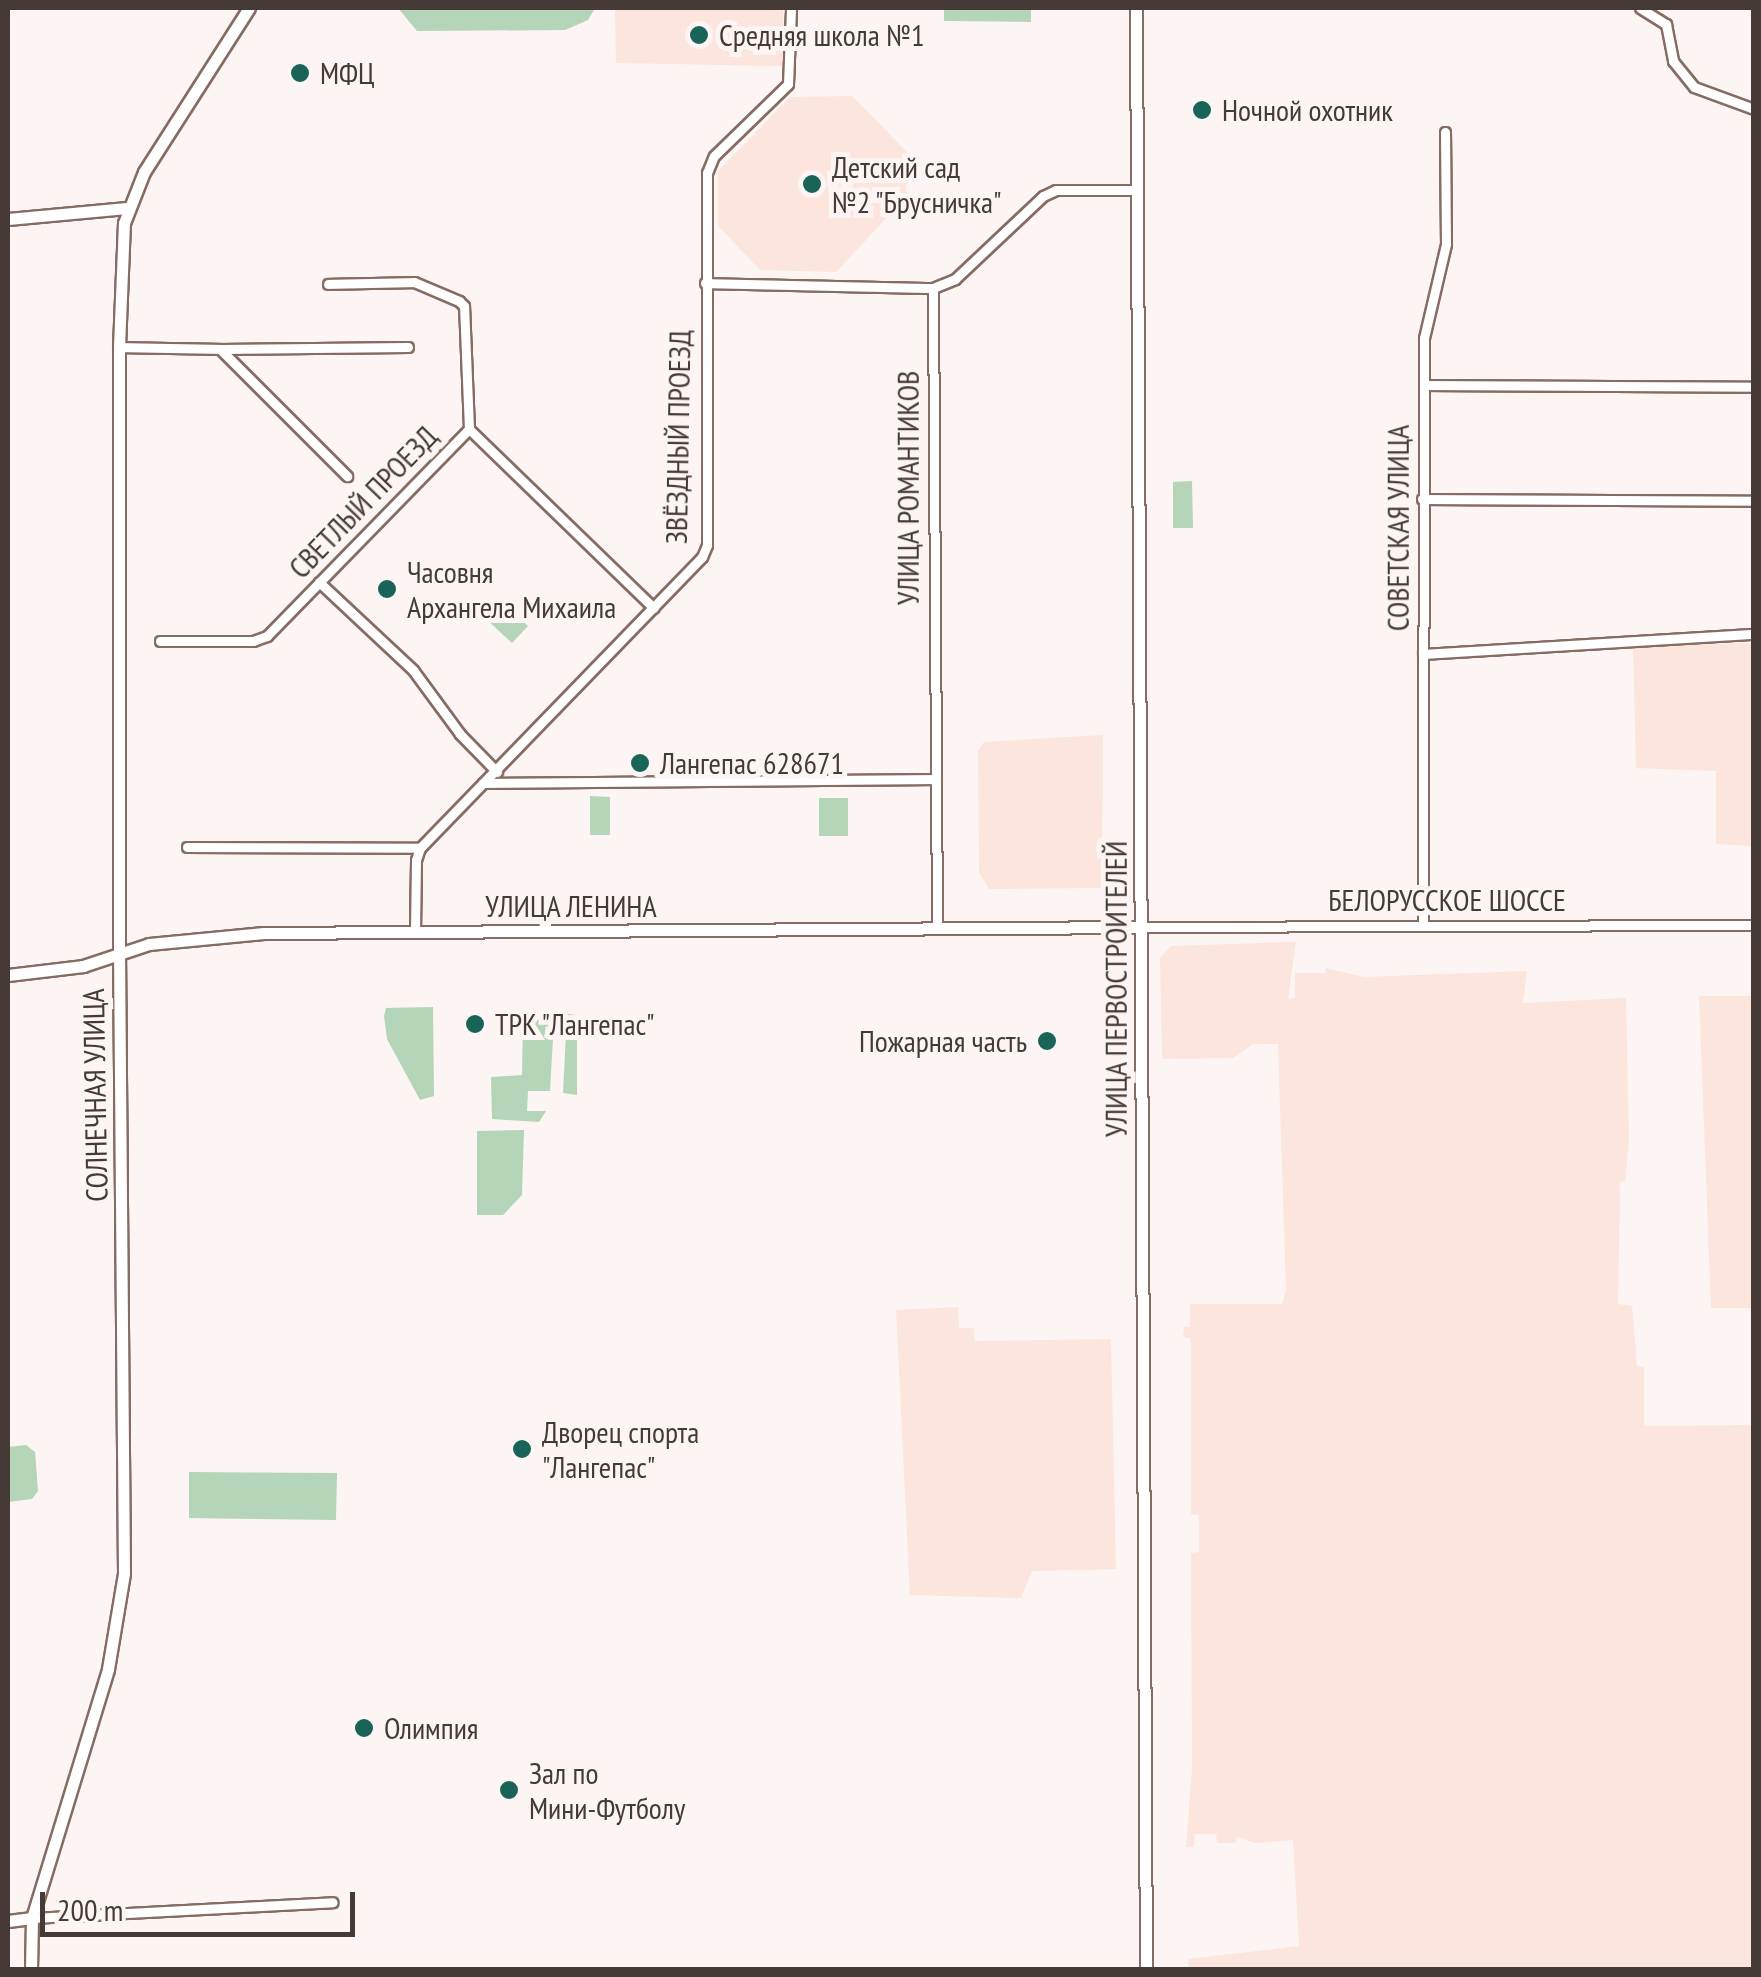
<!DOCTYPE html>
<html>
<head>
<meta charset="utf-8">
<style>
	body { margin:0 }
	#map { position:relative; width:1761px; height:1977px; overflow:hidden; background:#fcf5f3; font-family:"PT Sans Narrow",sans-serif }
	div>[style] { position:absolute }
	.built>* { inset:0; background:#fce5dd }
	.green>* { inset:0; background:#b4d5b7 }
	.roads { filter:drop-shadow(2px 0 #866c63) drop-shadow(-2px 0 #866c63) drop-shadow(0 2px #866c63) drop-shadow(0 -2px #866c63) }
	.street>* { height:9px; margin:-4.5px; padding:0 4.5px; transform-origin:4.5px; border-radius:4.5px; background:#fff }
	.secondary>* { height:11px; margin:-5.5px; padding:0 5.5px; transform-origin:5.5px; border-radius:5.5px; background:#fff }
	.dots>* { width:28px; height:28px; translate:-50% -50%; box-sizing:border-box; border:5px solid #fcf5f3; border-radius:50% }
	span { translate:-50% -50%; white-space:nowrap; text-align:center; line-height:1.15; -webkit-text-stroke:10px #fcf5f3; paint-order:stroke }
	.poi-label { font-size:30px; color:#463a36 }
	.left { translate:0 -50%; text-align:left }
	.right { translate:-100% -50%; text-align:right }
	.street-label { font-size:30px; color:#463a36 }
	.frame { position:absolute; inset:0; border:10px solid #463a36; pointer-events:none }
	.scale { position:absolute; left:40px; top:1892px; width:315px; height:45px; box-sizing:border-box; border:5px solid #463a36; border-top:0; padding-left:12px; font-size:30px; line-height:35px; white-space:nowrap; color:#463a36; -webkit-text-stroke:8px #fcf5f3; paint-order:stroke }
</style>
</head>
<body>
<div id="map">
	<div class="built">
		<div style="clip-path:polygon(615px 8px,783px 8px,784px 66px,616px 63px)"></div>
		<div style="clip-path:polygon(852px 96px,907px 152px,906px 197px,836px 272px,760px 270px,718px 226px,718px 171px,790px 97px)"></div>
		<div style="clip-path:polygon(1753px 643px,1753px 846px,1716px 844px,1716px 771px,1636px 768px,1633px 646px)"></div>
		<div style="clip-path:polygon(1103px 735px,1102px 888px,989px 889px,979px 873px,978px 751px,984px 742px)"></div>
		<div style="clip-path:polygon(1296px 942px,1288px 999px,1295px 998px,1295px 973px,1325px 973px,1326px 968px,1364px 977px,1527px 971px,1523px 1003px,1626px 998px,1629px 1140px,1625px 1181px,1620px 1182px,1618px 1304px,1632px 1306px,1637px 1366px,1644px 1367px,1644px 1426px,1753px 1425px,1753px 1969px,1189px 1969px,1188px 1959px,1299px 1946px,1293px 1840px,1255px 1843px,1237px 1837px,1235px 1843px,1217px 1843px,1216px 1834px,1195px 1834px,1194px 1847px,1186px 1847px,1192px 1768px,1191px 1553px,1199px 1552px,1199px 1515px,1191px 1514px,1191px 1346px,1190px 1338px,1183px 1337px,1184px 1327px,1190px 1327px,1190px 1304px,1282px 1304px,1286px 1291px,1278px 1044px,1253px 1044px,1233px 1058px,1162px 1059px,1160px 958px,1171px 946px)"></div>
		<div style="clip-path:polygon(1699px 996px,1753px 996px,1753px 1308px,1711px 1308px)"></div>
		<div style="clip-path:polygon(958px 1307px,959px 1328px,974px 1328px,975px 1341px,1111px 1339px,1116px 1569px,1032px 1571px,1021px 1598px,910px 1595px,896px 1310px)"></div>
	</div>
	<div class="green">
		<div style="clip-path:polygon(398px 8px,595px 8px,588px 20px,565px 30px,417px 31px)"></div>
		<div style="clip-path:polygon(944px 8px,1031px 8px,1031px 22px,944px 21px)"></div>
		<div style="clip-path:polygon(1192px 481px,1193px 528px,1173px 528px,1173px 482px)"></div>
		<div style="clip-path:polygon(501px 600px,528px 626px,512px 643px,485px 618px)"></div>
		<div style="clip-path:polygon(590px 796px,610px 797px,610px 835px,590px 835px)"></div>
		<div style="clip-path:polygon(819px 798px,848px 798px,848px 836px,819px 836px)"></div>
		<div style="clip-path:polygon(433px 1007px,434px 1096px,420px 1100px,387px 1039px,384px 1016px,386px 1008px)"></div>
		<div style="clip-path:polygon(567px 1014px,577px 1015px,577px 1095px,563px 1093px)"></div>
		<div style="clip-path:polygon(523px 1019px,554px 1020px,550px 1091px,528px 1091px,527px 1111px,546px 1111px,539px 1122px,492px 1119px,491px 1077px,522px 1075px)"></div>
		<div style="clip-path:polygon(524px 1130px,522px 1195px,503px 1215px,477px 1215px,477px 1131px)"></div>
		<div style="clip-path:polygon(26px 1445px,35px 1452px,38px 1491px,32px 1499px,8px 1502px,8px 1447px)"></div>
		<div style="clip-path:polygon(189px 1472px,337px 1473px,336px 1520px,189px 1518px)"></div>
	</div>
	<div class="roads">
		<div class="street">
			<div style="left:1640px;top:8px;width:31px;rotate:32deg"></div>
			<div style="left:1666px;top:24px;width:38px;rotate:79deg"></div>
			<div style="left:1673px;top:61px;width:33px;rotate:51deg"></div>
			<div style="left:1694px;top:87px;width:64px;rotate:20.1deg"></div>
			<div style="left:705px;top:283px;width:228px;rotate:1.3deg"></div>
			<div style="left:119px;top:347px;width:101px;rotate:1.1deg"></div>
			<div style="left:220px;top:349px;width:180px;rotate:45deg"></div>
			<div style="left:220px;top:349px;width:188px;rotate:-0.6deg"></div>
			<div style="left:1424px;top:385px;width:330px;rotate:0.3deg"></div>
			<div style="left:469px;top:429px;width:257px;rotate:44.1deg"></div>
			<div style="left:1422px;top:499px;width:332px;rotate:0.3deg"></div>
			<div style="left:319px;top:582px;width:129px;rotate:43.1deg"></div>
			<div style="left:413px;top:670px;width:79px;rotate:53.7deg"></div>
			<div style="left:460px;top:734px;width:53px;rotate:45.8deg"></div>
			<div style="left:160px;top:641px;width:93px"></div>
			<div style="left:253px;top:641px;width:15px;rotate:-20deg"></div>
			<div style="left:267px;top:636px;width:289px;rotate:-45.7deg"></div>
			<div style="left:469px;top:429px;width:123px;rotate:-92.3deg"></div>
			<div style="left:464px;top:306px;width:7px;rotate:-135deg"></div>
			<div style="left:459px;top:301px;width:49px;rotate:-157.1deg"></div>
			<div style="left:414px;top:282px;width:86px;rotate:178.7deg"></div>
			<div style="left:1423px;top:654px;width:332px;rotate:-3.5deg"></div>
			<div style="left:483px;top:783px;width:452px;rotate:-0.5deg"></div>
			<div style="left:187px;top:847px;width:233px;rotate:0.2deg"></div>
			<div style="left:1423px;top:926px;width:588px;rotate:-89.9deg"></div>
			<div style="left:1424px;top:338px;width:97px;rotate:-76.8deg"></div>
			<div style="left:1446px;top:244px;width:112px;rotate:-90.5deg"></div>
			<div style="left:1140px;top:927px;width:614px;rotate:-0.19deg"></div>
			<div style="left:937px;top:929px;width:641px;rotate:-90.36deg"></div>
			<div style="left:933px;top:288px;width:24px;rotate:-22deg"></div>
			<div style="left:955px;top:279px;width:121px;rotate:-43.3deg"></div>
			<div style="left:1043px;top:196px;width:14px;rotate:-25deg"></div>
			<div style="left:1056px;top:190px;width:81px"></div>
			<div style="left:415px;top:932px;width:72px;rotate:-89.2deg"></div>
			<div style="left:416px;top:860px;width:13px;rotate:-72deg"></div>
			<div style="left:420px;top:848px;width:405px;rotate:-45.9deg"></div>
			<div style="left:702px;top:557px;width:13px;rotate:-67deg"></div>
			<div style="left:707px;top:545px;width:372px;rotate:-90deg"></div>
			<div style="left:707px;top:173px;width:18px;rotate:-68deg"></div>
			<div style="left:714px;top:156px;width:103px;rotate:-44.2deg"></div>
			<div style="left:788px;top:84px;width:76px;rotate:-87.7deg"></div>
			<div style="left:32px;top:1918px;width:301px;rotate:-3deg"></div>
		</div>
		<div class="secondary">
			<div style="left:1136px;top:8px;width:1962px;rotate:89.71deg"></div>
			<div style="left:8px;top:219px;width:119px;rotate:-5.3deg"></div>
			<div style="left:8px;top:975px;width:76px;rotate:-6.8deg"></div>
			<div style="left:83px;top:966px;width:70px;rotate:-18.4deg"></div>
			<div style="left:149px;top:944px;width:115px;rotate:-5.5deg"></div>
			<div style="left:263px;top:933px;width:877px;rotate:-0.39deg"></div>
			<div style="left:8px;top:1921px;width:24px;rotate:-7deg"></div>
			<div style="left:31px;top:1970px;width:52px;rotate:-88.9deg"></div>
			<div style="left:32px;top:1918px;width:260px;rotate:-73deg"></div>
			<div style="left:108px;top:1669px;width:97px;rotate:-80.5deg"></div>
			<div style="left:124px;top:1573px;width:619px;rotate:-90.46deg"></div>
			<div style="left:119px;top:954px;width:607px;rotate:-90deg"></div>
			<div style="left:119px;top:347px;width:124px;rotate:-87.7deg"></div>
			<div style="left:124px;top:223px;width:55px;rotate:-68.6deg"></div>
			<div style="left:144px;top:172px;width:195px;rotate:-57.4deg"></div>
		</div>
	</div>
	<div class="dots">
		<div style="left:699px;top:35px;background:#1a6358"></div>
		<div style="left:300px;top:73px;background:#1a6358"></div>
		<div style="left:1202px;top:110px;background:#1a6358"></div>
		<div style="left:812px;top:184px;background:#1a6358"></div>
		<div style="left:387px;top:589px;background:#1a6358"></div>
		<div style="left:640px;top:763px;background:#1a6358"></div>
		<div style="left:475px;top:1024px;background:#1a6358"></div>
		<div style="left:1047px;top:1041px;background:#1a6358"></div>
		<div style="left:522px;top:1449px;background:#1a6358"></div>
		<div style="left:364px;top:1728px;background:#1a6358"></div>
		<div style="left:509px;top:1790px;background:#1a6358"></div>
	</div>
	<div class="poi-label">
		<span class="left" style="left:719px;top:35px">Средняя школа №1</span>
		<span class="left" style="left:320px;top:73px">МФЦ</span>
		<span class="left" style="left:1222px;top:110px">Ночной охотник</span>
		<span class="left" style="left:832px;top:184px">Детский сад<br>№2 "Брусничка"</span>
		<span class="left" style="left:407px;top:589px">Часовня<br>Архангела Михаила</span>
		<span class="left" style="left:660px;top:763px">Лангепас 628671</span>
		<span class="left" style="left:495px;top:1024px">ТРК "Лангепас"</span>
		<span class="right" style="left:1027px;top:1041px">Пожарная часть</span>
		<span class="left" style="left:542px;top:1449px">Дворец спорта<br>"Лангепас"</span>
		<span class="left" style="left:384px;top:1728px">Олимпия</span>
		<span class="left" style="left:529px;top:1790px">Зал по<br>Мини-Футболу</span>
	</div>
	<div class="street-label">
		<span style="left:678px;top:437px;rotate:-89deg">ЗВЁЗДНЫЙ ПРОЕЗД</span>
		<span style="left:908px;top:488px;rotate:-90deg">УЛИЦА РОМАНТИКОВ</span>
		<span style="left:363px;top:502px;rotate:-46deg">СВЕТЛЫЙ ПРОЕЗД</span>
		<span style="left:1398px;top:528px;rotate:-90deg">СОВЕТСКАЯ УЛИЦА</span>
		<span style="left:1447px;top:900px">БЕЛОРУССКОЕ ШОССЕ</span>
		<span style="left:571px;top:906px">УЛИЦА ЛЕНИНА</span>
		<span style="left:1116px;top:989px;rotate:-90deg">УЛИЦА ПЕРВОСТРОИТЕЛЕЙ</span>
		<span style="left:95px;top:1095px;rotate:-91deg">СОЛНЕЧНАЯ УЛИЦА</span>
	</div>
	<div class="frame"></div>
	<div class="scale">200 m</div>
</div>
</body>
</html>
